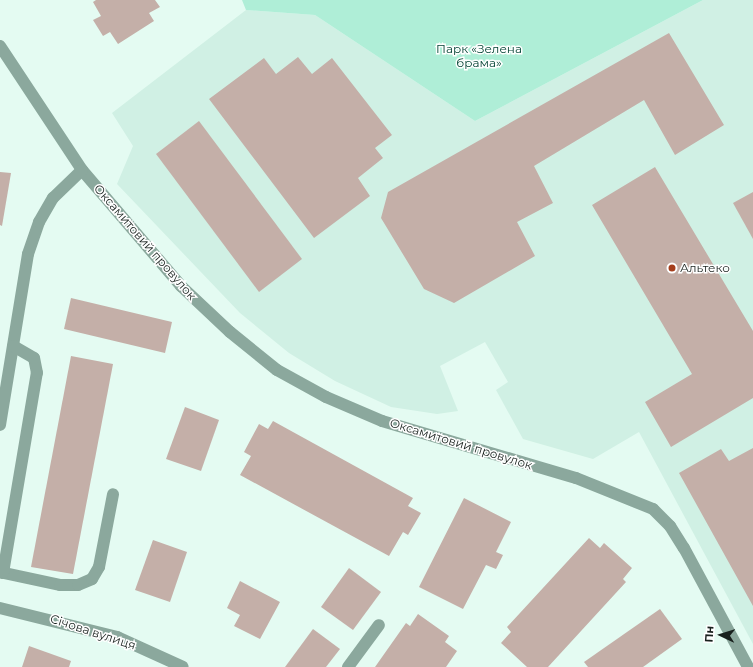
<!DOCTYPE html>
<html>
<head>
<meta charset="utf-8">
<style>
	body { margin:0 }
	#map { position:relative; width:753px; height:667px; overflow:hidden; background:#e4fbf2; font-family:Montserrat,sans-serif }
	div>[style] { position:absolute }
	.built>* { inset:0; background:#d0f0e4 }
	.green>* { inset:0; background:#afeed7 }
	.building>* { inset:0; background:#c4afa8 }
	.minor>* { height:12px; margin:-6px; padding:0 6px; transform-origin:6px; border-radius:6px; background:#8ba89d }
	.dots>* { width:11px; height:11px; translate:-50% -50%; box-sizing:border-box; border:2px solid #fff; border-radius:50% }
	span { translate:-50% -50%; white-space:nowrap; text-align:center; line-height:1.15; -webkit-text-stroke:3px #fff; paint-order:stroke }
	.park-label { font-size:12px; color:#014232 }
	.street-label { font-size:12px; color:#19211e }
	.poi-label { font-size:12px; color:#19211e }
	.left { translate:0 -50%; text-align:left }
	.north { position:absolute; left:701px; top:615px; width:40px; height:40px; -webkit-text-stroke:3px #fff; paint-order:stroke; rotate:274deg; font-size:11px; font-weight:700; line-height:16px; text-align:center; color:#19211e }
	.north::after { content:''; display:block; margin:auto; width:14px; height:18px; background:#19211e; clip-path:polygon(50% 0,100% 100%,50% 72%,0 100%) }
</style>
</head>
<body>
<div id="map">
	<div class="built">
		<div style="clip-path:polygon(703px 0,753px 0,753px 644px,639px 432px,593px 459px,523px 439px,496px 390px,508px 382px,485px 342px,440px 366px,458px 411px,437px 414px,391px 407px,335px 381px,289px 353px,240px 313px,117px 184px,133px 146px,112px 113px,246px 10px,315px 15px,475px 121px)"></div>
	</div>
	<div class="green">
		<div style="clip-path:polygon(242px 0,703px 0,475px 121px,315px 15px,246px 10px)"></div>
	</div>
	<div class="building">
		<div style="clip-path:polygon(96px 0,155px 0,160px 7px,149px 13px,154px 21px,118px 44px,110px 32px,103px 36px,93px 20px,101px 16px,93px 2px)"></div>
		<div style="clip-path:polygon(669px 33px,724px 125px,675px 155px,644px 100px,534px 166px,553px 203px,517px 222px,535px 256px,454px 303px,424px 289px,381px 218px,388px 192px)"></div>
		<div style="clip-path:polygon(298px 57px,312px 74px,332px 58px,392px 135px,375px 148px,383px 158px,358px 178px,370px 196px,314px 238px,209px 99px,264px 58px,276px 74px)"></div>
		<div style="clip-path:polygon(199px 121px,302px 259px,259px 292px,156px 154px)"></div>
		<div style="clip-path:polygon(655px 167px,753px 331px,753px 398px,671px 447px,645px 402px,692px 374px,592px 205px)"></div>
		<div style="clip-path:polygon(0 172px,11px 173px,2px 226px,0 225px)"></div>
		<div style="clip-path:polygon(753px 192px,753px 239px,733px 203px)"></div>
		<div style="clip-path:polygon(71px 298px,172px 322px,165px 353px,64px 329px)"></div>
		<div style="clip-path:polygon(71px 356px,113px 364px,73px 574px,31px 567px)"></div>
		<div style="clip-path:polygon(185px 407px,219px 420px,201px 471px,166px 459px)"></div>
		<div style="clip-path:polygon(273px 421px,413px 498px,408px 506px,421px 513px,408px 535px,403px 532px,389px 556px,240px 475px,251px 456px,244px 452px,259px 424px,268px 429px)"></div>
		<div style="clip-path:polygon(753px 448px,753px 606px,679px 473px,721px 449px,729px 461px)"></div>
		<div style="clip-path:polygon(464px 498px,511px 522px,496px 552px,503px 555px,496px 569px,486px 565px,463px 609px,419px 587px)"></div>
		<div style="clip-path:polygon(589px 538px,600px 548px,604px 543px,632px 568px,623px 579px,626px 582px,548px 667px,527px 667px,501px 643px,511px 632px,507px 627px)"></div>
		<div style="clip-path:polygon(153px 540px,187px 552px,170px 602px,135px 590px)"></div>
		<div style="clip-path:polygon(349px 568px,381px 592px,353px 630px,321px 607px)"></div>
		<div style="clip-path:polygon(240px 581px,280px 602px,260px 639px,234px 626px,240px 615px,227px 608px)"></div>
		<div style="clip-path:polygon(660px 609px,682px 639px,643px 667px,588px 667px,584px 662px)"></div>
		<div style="clip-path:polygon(418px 614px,449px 636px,445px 642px,457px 651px,446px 667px,375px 667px,406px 623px,410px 626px)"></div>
		<div style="clip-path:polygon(313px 629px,340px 649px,326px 667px,285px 667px)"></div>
		<div style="clip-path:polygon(29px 646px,71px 661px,69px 667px,22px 667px)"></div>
	</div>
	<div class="minor">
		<div style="left:0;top:46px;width:149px;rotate:56.5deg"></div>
		<div style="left:82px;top:170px;width:153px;rotate:49.5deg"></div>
		<div style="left:181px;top:286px;width:67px;rotate:43.2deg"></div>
		<div style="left:230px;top:332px;width:60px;rotate:39deg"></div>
		<div style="left:277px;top:370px;width:56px;rotate:28.9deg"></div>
		<div style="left:326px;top:397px;width:61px;rotate:23.2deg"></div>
		<div style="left:382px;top:421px;width:202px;rotate:16.4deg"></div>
		<div style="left:576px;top:478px;width:83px;rotate:21.9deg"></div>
		<div style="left:653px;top:509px;width:24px;rotate:45deg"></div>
		<div style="left:670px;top:526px;width:26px;rotate:58deg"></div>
		<div style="left:684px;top:548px;width:135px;rotate:61.7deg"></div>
		<div style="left:0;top:425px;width:173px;rotate:-80.7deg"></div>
		<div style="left:28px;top:254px;width:34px;rotate:-71deg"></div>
		<div style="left:39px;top:222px;width:28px;rotate:-60deg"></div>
		<div style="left:53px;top:198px;width:40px;rotate:-44deg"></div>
		<div style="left:0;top:572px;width:61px;rotate:12.2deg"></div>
		<div style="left:60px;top:585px;width:18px"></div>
		<div style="left:78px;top:585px;width:15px;rotate:-23deg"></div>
		<div style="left:92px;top:579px;width:14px;rotate:-60deg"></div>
		<div style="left:99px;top:567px;width:74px;rotate:-79.1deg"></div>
		<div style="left:3px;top:573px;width:203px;rotate:-80.4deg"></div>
		<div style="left:37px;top:373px;width:15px;rotate:-101deg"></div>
		<div style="left:34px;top:358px;width:24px;rotate:-150deg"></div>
		<div style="left:0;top:608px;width:121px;rotate:13.9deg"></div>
		<div style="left:117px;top:637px;width:72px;rotate:24.4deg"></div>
		<div style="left:348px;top:667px;width:52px;rotate:-53.6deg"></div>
	</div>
	<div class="dots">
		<div style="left:672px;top:268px;background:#a53e1c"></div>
	</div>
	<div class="park-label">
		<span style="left:479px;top:56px">Парк «Зелена<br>брама»</span>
	</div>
	<div class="street-label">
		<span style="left:145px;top:242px;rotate:49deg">Оксамитовий провулок</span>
		<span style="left:461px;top:444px;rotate:17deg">Оксамитовий провулок</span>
		<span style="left:93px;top:632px;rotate:18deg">Січова вулиця</span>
	</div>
	<div class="poi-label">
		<span class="left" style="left:680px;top:268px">Альтеко</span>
	</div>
	<div class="north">Пн</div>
</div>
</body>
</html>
